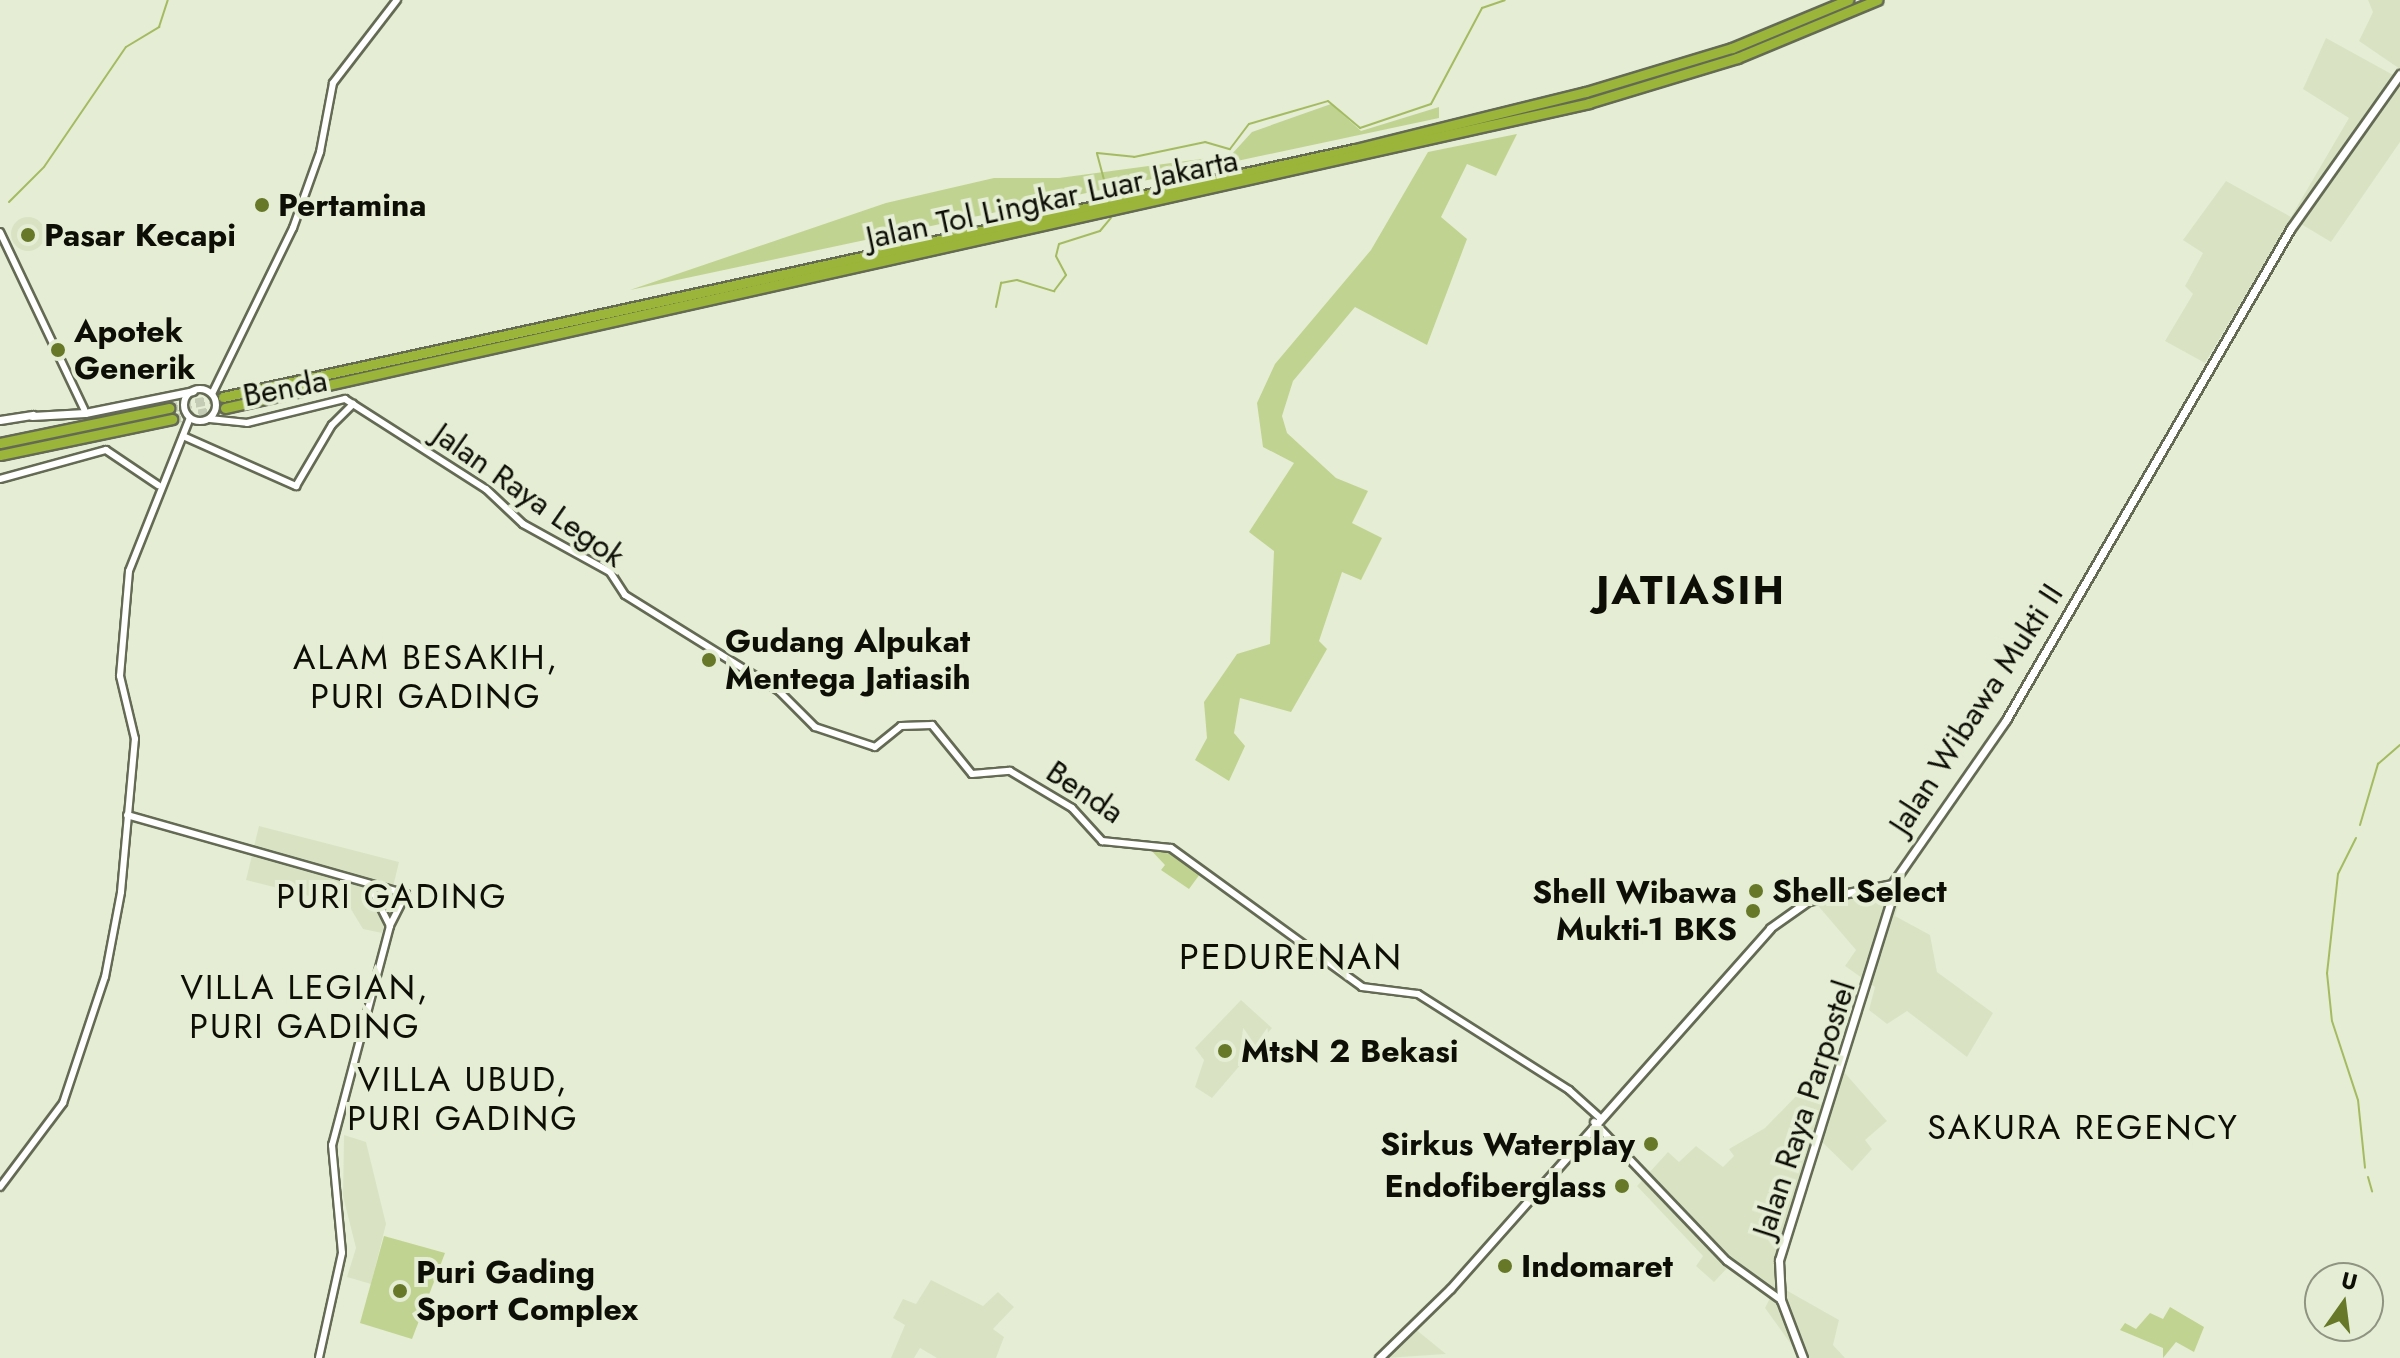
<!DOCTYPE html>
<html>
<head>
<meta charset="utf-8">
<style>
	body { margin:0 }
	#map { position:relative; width:2400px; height:1358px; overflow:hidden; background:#e5edd4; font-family:Jost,sans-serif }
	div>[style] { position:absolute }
	.built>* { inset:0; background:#d9e3c3 }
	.round { border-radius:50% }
	.green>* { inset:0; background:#c0d391 }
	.stream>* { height:2px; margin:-1px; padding:0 1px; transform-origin:1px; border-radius:1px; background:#a4bb62 }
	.motorway-tunnel>* { height:9px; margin-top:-4.5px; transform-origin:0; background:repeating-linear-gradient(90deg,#c5ccb5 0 9px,transparent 0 13.5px) }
	.roads { filter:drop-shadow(2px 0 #646a54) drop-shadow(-2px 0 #646a54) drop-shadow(0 2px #646a54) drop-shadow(0 -2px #646a54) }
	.tertiary>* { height:6px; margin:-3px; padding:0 3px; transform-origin:3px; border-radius:3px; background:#fff }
	.tertiary>.ring { margin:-3px; padding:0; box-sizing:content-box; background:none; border:6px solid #fff; border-radius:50% }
	.secondary>* { height:7px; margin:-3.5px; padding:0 3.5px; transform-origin:3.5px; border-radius:3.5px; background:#fff }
	.motorway>* { height:9px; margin:-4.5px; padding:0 4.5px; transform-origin:4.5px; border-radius:4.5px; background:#9ab539 }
	.dots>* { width:22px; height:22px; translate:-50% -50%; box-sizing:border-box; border:4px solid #e5edd4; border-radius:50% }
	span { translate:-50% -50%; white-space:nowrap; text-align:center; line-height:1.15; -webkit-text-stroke:8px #e5edd4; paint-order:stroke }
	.street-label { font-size:32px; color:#0d0f07 }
	.poi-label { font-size:32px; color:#0d0f07; font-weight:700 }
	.left { translate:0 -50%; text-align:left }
	.right { translate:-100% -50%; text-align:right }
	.neighbourhood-label { font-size:34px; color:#0d0f07; letter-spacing:2px }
	.quarter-label { font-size:36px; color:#0d0f07; letter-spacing:2px }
	.district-label { font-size:40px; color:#0d0f07; font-weight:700; letter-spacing:2px }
	.north { position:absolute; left:2304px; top:1262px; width:80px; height:80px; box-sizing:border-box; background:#e5edd4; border:2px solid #8f9482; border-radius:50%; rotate:14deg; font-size:22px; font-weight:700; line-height:32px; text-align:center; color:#0d0f07 }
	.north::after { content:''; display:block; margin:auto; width:28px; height:36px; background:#677928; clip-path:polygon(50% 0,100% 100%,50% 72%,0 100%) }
</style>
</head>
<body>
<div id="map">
	<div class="built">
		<div style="clip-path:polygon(2368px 0,2400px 0,2400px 69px,2359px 41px,2373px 12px)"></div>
		<div style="clip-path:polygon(2326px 38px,2395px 76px,2400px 70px,2400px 142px,2331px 242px,2291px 218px,2205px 363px,2165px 341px,2193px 294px,2185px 286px,2203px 253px,2183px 240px,2226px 181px,2291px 217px,2349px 118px,2303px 89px)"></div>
		<div class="round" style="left:11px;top:217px;width:34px;height:34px"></div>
		<div style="clip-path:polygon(259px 826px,399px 862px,382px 933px,363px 929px,349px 906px,246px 880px)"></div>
		<div style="clip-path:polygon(1903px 889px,1895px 916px,1930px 935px,1937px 972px,1993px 1013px,1967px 1057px,1907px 1011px,1887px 1024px,1869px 1010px,1875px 987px,1845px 966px,1856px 950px,1814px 901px)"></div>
		<div style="clip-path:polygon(1241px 1000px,1272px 1028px,1212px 1098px,1195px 1087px,1204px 1060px,1195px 1048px)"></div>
		<div style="clip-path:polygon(1844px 1072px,1887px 1121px,1865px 1140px,1872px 1149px,1852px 1171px,1820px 1140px,1777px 1262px,1777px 1285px,1839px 1320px,1833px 1345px,1845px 1358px,1801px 1358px,1765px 1308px,1772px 1294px,1730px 1265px,1714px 1282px,1696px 1266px,1703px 1256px,1637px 1186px,1668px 1152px,1679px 1162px,1696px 1146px,1723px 1167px,1734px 1156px,1729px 1149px,1765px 1128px,1802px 1090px,1832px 1108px)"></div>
		<div style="clip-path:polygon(344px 1135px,366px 1142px,386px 1224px,371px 1284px,347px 1277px,356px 1248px,343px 1196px)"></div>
		<div style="clip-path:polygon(931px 1280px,983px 1306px,998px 1292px,1014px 1307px,993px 1329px,1004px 1337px,996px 1358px,937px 1358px,920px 1348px,914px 1358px,891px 1358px,905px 1325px,893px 1318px,903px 1299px,916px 1304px)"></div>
		<div style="clip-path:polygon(1414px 1328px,1446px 1354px,1386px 1358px)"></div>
	</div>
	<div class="green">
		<div style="clip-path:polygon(1331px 104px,1361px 131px,1439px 107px,1439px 118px,630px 290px,886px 203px,994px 178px,1059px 178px,1231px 155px,1252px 132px)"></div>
		<div style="clip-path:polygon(1517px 134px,1496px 176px,1467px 164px,1441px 217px,1467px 239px,1427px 345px,1355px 307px,1293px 381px,1282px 416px,1287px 433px,1336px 478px,1368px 491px,1352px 523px,1382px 538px,1361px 580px,1342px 572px,1319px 641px,1327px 649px,1291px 712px,1240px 698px,1234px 733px,1245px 746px,1229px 781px,1195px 760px,1207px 738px,1204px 702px,1237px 654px,1270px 644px,1274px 551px,1249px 532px,1294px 463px,1263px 447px,1257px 403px,1275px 364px,1371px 250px,1428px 152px)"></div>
		<div style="clip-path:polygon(1148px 847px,1165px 848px,1200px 874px,1189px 889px,1161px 870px,1165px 865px)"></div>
		<div style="clip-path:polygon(384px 1236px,445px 1253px,412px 1339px,360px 1323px)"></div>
		<div style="clip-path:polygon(2170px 1307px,2204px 1327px,2194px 1352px,2176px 1342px,2163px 1358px,2163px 1348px,2120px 1330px,2125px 1323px,2136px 1329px,2150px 1313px,2163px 1319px)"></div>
	</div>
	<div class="stream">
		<div style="left:1107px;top:191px;width:39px;rotate:-105deg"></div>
		<div style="left:1097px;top:153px;width:37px;rotate:6deg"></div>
		<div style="left:1134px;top:157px;width:73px;rotate:-11.9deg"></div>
		<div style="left:1205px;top:142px;width:26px;rotate:16deg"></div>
		<div style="left:1230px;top:149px;width:31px;rotate:-53deg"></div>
		<div style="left:1249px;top:124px;width:82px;rotate:-16.2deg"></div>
		<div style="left:1328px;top:101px;width:42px;rotate:40.2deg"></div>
		<div style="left:1360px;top:128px;width:75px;rotate:-18.7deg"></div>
		<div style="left:1431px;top:104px;width:109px;rotate:-62deg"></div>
		<div style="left:1482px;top:8px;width:24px;rotate:-19deg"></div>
		<div style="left:9px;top:202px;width:49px;rotate:-45deg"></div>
		<div style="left:44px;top:167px;width:145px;rotate:-55.7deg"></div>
		<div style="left:126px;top:47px;width:39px;rotate:-31deg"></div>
		<div style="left:159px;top:27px;width:28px;rotate:-72deg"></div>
		<div style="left:996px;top:307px;width:25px;rotate:-78deg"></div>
		<div style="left:1001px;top:283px;width:16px;rotate:-11deg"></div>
		<div style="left:1017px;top:280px;width:39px;rotate:17deg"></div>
		<div style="left:1054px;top:291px;width:20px;rotate:-53deg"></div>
		<div style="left:1066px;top:275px;width:21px;rotate:-118deg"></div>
		<div style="left:1056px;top:256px;width:12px;rotate:-76deg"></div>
		<div style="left:1059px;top:244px;width:43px;rotate:-17.6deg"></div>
		<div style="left:1100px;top:231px;width:17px;rotate:-50deg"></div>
		<div style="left:2360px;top:825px;width:64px;rotate:-73.6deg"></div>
		<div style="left:2378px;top:764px;width:29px;rotate:-41deg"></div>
		<div style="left:2356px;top:838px;width:40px;rotate:116.6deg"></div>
		<div style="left:2338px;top:874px;width:100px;rotate:96.3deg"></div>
		<div style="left:2327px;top:973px;width:48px;rotate:84.1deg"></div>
		<div style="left:2332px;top:1021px;width:83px;rotate:71.8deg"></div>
		<div style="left:2358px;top:1100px;width:68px;rotate:84.1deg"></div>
		<div style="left:2368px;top:1177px;width:15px;rotate:74deg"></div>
	</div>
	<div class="motorway-tunnel">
		<div style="left:169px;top:408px;width:55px;rotate:-11.5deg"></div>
		<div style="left:172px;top:419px;width:54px;rotate:-11.7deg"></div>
	</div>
	<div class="roads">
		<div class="tertiary">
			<div style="left:0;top:232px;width:196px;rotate:64.6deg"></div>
			<div class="ring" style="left:184px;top:389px;width:26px;height:26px"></div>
			<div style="left:212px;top:394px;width:185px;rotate:-64deg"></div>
			<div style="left:293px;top:228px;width:81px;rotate:-70.4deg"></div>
			<div style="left:320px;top:152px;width:70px;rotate:-79.3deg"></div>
			<div style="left:333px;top:83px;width:105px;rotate:-52.4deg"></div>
			<div style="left:210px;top:419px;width:37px;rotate:6deg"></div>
			<div style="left:247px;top:423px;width:101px;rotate:-13.8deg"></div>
			<div style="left:345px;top:399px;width:167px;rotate:32.6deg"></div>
			<div style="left:486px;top:489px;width:51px;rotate:43.4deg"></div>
			<div style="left:523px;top:524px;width:99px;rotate:28.9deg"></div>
			<div style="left:610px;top:572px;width:27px;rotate:57deg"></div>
			<div style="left:625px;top:595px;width:181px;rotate:31.9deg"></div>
			<div style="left:779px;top:691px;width:51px;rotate:45deg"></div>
			<div style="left:815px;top:727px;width:63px;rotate:18.4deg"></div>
			<div style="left:875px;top:747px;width:33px;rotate:-39deg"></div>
			<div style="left:901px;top:726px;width:31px;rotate:-2deg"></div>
			<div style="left:932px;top:725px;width:63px;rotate:50.8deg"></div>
			<div style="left:972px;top:774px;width:38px;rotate:-5deg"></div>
			<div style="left:1010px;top:771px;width:72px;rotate:30.8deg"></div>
			<div style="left:1072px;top:808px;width:45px;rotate:47.7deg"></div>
			<div style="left:1102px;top:841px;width:69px;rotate:5.8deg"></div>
			<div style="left:1171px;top:848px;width:236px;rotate:36deg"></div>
			<div style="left:1362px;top:987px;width:56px;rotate:7.1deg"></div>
			<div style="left:1418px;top:994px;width:179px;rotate:32.4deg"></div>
			<div style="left:1569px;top:1090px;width:40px;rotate:42deg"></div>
			<div style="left:183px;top:436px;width:124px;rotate:23.9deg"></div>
			<div style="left:296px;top:486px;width:71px;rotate:-59.5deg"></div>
			<div style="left:332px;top:425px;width:30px;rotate:-45deg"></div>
			<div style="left:0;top:479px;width:110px;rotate:-15.3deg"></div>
			<div style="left:106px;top:450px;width:63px;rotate:33.9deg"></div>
			<div style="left:127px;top:815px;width:290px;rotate:15.8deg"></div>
			<div style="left:406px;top:894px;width:36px;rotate:117deg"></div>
			<div style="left:390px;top:926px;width:227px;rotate:104.8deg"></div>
			<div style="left:332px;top:1145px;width:108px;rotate:84.7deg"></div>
			<div style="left:342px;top:1253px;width:107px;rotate:102.4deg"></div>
			<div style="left:369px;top:884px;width:47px;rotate:63.4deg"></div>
			<div style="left:1594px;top:1122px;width:192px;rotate:46.3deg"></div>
			<div style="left:1727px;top:1261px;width:67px;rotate:35.8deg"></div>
			<div style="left:0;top:1187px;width:105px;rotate:-53.1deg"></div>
			<div style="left:63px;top:1103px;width:133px;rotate:-71.6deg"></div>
			<div style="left:105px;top:977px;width:86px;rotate:-79.3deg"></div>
			<div style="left:121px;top:892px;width:154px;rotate:-84.8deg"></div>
			<div style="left:135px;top:739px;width:65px;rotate:-103.4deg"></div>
			<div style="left:120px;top:676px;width:105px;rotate:-85.1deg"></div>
			<div style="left:129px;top:571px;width:165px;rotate:-68.3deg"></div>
		</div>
		<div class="secondary">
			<div style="left:32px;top:416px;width:53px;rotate:-3.2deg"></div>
			<div style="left:85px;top:413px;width:110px;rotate:-11.5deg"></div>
			<div style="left:0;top:420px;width:33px;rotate:-9deg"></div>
			<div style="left:1379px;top:1358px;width:99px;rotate:-44.2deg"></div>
			<div style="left:1450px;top:1289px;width:482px;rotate:-48.4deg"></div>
			<div style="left:1770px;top:928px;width:47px;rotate:-35.4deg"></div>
			<div style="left:1808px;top:901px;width:86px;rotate:-11.4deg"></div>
			<div style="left:1892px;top:884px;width:200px;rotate:-55.2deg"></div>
			<div style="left:2006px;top:720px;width:569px;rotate:-59.92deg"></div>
			<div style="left:2291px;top:228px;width:189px;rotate:-54.7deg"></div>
			<div style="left:1803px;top:1358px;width:62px;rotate:-110.8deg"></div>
			<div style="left:1781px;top:1300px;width:40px;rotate:-92.9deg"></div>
			<div style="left:1779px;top:1260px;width:397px;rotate:-72.7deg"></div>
		</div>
		<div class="motorway">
			<div style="left:223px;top:397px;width:1159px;rotate:-12.36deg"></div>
			<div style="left:1355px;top:149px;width:238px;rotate:-13.9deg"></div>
			<div style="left:1586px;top:92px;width:152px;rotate:-16.8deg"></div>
			<div style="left:1732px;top:48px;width:126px;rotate:-22.5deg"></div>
			<div style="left:225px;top:408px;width:1398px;rotate:-12.6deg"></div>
			<div style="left:1589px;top:103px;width:155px;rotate:-16.9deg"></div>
			<div style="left:1737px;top:58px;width:152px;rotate:-22.5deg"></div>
			<div style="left:0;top:443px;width:173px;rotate:-11.7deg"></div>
			<div style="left:0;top:455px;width:176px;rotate:-11.8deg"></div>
		</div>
	</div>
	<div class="dots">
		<div style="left:262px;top:205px;background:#677928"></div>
		<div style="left:28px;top:235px;background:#677928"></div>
		<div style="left:58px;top:350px;background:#677928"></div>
		<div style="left:709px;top:660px;background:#677928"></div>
		<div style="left:1756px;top:891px;background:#677928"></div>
		<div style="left:1753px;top:911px;background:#677928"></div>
		<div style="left:1225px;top:1051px;background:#677928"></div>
		<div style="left:1651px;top:1144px;background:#677928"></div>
		<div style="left:1622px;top:1186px;background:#677928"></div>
		<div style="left:1505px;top:1266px;background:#677928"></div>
		<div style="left:400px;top:1291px;background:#677928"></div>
	</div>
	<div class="street-label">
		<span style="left:1052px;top:199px;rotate:-12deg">Jalan Tol Lingkar Luar Jakarta</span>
		<span style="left:285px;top:388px;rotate:-11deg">Benda</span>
		<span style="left:529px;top:495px;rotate:35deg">Jalan Raya Legok</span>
		<span style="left:1976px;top:709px;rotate:-57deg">Jalan Wibawa Mukti II</span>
		<span style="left:1085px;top:792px;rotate:34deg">Benda</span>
		<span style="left:1804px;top:1109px;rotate:-72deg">Jalan Raya Parpostel</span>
	</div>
	<div class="poi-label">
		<span class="left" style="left:278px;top:205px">Pertamina</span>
		<span class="left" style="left:44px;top:235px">Pasar Kecapi</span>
		<span class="left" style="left:74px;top:350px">Apotek<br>Generik</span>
		<span class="left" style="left:725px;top:660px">Gudang Alpukat<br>Mentega Jatiasih</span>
		<span class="left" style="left:1772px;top:891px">Shell Select</span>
		<span class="right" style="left:1737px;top:911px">Shell Wibawa<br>Mukti-1 BKS</span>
		<span class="left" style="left:1241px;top:1051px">MtsN 2 Bekasi</span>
		<span class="right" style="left:1635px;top:1144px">Sirkus Waterplay</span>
		<span class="right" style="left:1606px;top:1186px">Endofiberglass</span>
		<span class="left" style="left:1521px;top:1266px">Indomaret</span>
		<span class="left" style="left:416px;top:1291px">Puri Gading<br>Sport Complex</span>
	</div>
	<div class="neighbourhood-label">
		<span style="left:426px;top:677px">ALAM BESAKIH,<br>PURI GADING</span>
		<span style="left:392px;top:897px">PURI GADING</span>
		<span style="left:305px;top:1007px">VILLA LEGIAN,<br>PURI GADING</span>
		<span style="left:463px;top:1099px">VILLA UBUD,<br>PURI GADING</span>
		<span style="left:2083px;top:1128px">SAKURA REGENCY</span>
	</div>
	<div class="quarter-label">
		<span style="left:1291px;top:957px">PEDURENAN</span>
	</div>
	<div class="district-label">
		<span style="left:1691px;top:590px">JATIASIH</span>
	</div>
	<div class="north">U</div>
</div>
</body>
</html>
